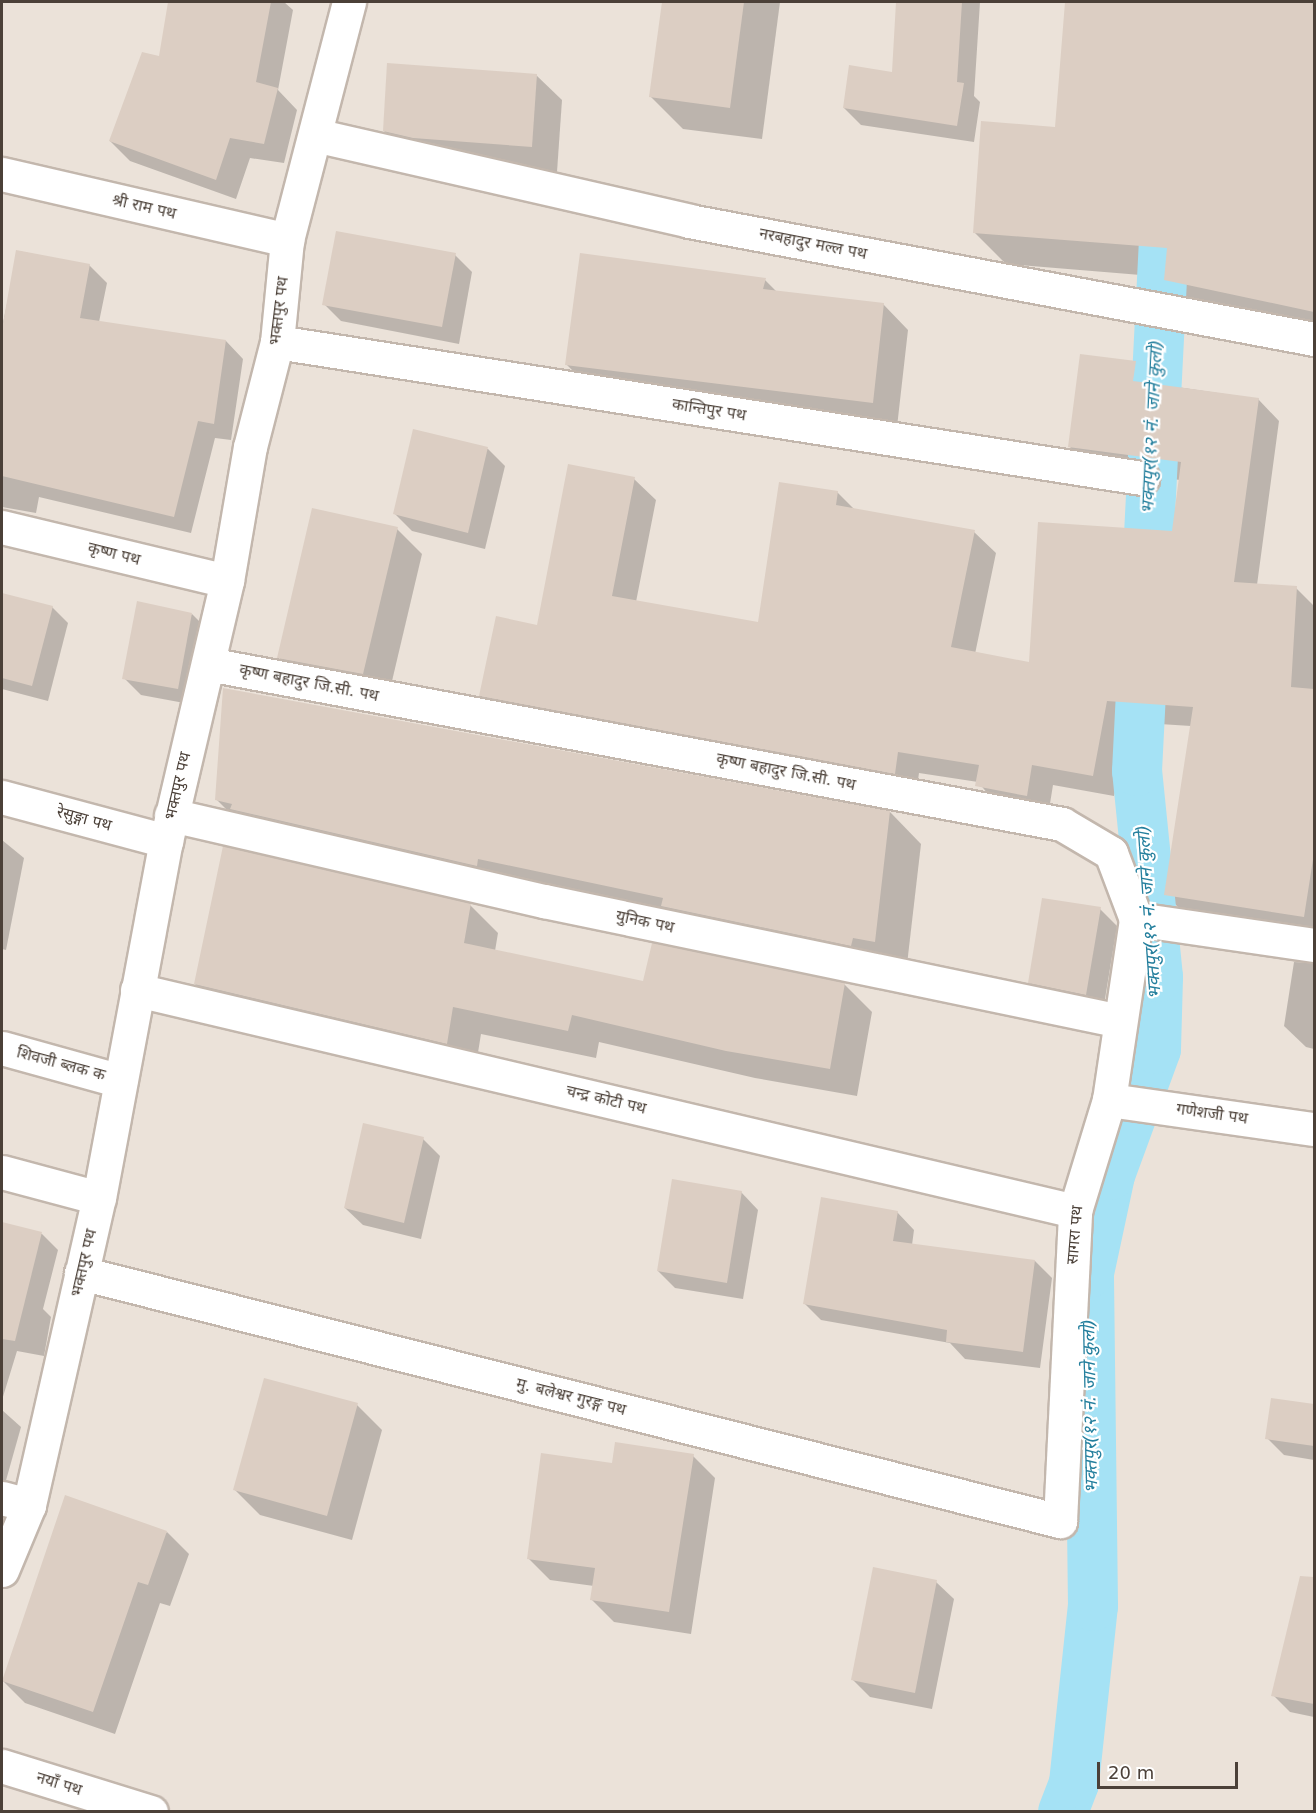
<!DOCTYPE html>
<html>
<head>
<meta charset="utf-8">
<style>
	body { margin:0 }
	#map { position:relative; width:1316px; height:1813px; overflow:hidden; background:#f6f1eb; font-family:"DejaVu Sans","Noto Sans Devanagari",sans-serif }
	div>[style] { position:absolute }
	.residential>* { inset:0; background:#ebe2d9 }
	.shadow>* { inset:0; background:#0003 }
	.canal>* { height:50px; margin:-25px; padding:0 25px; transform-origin:25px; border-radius:25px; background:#a5e2f5 }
	.building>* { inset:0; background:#dccec3 }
	.roads { filter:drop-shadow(2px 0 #c3b7ad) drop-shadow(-2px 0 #c3b7ad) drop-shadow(0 2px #c3b7ad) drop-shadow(0 -2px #c3b7ad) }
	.minor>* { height:33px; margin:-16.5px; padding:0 16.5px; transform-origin:16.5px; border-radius:16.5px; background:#fff }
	span { translate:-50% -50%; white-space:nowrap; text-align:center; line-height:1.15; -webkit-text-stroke:4.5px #fff; paint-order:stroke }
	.street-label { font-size:16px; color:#4b4038 }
	.water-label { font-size:18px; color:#247f9d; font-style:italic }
	.frame { position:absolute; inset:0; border:3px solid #4b4038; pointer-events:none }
	.scale { position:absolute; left:1097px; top:1762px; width:141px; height:27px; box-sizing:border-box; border:3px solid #4b4038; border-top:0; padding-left:8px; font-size:18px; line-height:21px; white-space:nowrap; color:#4b4038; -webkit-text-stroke:4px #fff; paint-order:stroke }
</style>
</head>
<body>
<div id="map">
	<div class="residential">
		<div style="clip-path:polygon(2px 2px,1314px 2px,1314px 1811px,2px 1811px)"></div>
	</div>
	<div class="shadow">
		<div style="clip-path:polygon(170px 2px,284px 2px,293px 10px,278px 90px,297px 110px,284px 163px,250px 158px,236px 199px,130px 161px,110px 141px,160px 58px)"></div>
		<div style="clip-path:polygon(663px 2px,780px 2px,762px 139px,683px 129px,651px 97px)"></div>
		<div style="clip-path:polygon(897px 2px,980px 2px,974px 96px,980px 102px,974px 142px,861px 125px,844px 108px,893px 74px)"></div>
		<div style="clip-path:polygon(1066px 2px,1314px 2px,1314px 336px,1197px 311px,1165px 277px,1006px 264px,974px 232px,1057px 128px)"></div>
		<div style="clip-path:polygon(536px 75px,562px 100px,557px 172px,439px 163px,410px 156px,384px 131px)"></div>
		<div style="clip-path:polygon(18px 251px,89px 265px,107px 283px,99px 322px,226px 341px,243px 359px,231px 440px,215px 438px,191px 533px,39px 497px,36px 513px,2px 507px,2px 328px)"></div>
		<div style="clip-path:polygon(455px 255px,472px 272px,459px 344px,341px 321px,324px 304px)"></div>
		<div style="clip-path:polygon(765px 280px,777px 292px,883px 304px,908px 330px,897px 427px,592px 390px,567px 365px)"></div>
		<div style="clip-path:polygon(1135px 363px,1157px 384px,1258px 399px,1279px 421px,1257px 585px,1296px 588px,1314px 606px,1314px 936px,1187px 916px,1165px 894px,1191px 726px,1128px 722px,1114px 796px,1053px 785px,1048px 816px,999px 807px,978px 782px,919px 773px,916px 794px,502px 717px,480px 695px,538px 627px,634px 479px,656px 500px,636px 602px,759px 624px,837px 492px,855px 510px,974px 532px,996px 553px,975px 654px,1031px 664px,1173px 533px,1180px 480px,1091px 468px,1070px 447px)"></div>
		<div style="clip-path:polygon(414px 431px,488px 449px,505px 466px,485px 549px,412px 531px,395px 514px)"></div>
		<div style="clip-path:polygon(397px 529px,422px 554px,388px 698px,303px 682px,278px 657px)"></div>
		<div style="clip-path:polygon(2px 594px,52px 607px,68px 623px,48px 701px,2px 689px)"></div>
		<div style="clip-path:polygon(192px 614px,209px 631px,195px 705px,141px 695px,124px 678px)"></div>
		<div style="clip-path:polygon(217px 800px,890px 812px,921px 844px,906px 973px,249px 832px)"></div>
		<div style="clip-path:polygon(2px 840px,24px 858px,6px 950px,2px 949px)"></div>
		<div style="clip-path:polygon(470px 905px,498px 933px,495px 951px,644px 983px,844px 984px,872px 1012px,857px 1096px,755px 1078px,599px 1042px,596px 1058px,481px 1034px,475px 1071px,223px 1011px,195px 984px)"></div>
		<div style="clip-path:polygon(1100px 909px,1117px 926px,1103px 1011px,1046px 999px,1029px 982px)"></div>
		<div style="clip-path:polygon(1294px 962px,1314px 963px,1314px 1049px,1306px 1047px,1284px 1026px)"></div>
		<div style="clip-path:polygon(423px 1139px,440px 1156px,421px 1239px,363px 1225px,345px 1208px)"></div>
		<div style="clip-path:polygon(741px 1192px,758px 1210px,743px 1299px,675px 1288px,658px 1271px)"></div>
		<div style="clip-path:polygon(897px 1212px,914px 1230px,912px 1245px,1035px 1261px,1052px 1278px,1040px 1368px,965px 1359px,950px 1343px,821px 1320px,804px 1303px)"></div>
		<div style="clip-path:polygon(2px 1224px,42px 1234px,58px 1250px,43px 1309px,51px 1317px,44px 1356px,17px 1351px,2px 1400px)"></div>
		<div style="clip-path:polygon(1272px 1400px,1314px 1405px,1314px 1460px,1284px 1455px,1267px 1438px)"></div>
		<div style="clip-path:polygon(357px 1405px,382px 1430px,352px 1540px,260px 1515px,235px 1490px)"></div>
		<div style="clip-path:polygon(2px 1410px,21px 1427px,5px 1484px,2px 1483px)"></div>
		<div style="clip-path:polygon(693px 1456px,715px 1478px,691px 1634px,614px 1622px,592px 1600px,594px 1586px,550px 1580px,528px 1558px,613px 1464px)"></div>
		<div style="clip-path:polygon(167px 1532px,189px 1554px,170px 1606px,160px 1603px,115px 1734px,25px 1703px,3px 1681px)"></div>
		<div style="clip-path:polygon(936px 1582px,954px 1599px,932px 1709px,870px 1697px,852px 1679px)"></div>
		<div style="clip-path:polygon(1296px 1597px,1314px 1602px,1314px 1717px,1290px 1712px,1273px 1695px)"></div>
	</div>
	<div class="canal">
		<div style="left:1063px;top:1812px;width:31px;rotate:-69deg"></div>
		<div style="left:1074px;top:1783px;width:178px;rotate:-83.9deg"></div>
		<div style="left:1093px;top:1606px;width:333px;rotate:-90.7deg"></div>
		<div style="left:1089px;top:1273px;width:100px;rotate:-77.9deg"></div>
		<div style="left:1110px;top:1175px;width:134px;rotate:-69.9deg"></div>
		<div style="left:1156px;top:1049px;width:72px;rotate:-88.4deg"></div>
		<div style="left:1158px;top:977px;width:207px;rotate:-95.8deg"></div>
		<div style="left:1137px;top:771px;width:591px;rotate:-87.09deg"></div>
	</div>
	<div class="building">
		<div style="clip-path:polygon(168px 2px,271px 2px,256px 82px,278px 88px,264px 144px,230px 138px,216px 180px,109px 141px,142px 52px,159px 56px)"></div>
		<div style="clip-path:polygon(662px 2px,744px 2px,730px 108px,649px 97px)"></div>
		<div style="clip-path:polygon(896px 2px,962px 2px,957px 82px,964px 83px,957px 126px,843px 108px,849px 65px,892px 72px)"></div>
		<div style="clip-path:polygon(1065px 2px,1314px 2px,1314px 312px,1164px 280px,1167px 248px,973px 233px,981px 121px,1055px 127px)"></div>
		<div style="clip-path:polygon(387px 63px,537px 74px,532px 147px,413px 138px,383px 131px)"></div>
		<div style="clip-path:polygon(336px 231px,456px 253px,442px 327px,322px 305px)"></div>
		<div style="clip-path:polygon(16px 250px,90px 264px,80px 318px,226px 340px,214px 424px,198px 421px,174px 517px,2px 476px,2px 329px)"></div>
		<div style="clip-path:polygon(580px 253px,766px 278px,763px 289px,884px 303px,873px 403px,565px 365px)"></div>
		<div style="clip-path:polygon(1080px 354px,1136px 361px,1133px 381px,1259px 398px,1234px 582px,1297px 586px,1291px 687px,1314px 689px,1314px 853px,1304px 917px,1164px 895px,1193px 707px,1107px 701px,1093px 776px,1032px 765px,1027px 796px,975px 786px,979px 765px,898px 752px,895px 774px,479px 696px,496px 616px,537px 625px,568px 464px,635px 477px,612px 596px,758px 622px,779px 482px,838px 491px,836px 505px,975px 530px,951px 647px,1029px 662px,1038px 522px,1172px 531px,1181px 462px,1068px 447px)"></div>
		<div style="clip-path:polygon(413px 429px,488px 447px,468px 533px,393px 514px)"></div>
		<div style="clip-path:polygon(312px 508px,398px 527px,363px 674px,277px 658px)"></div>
		<div style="clip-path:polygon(2px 593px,53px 606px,32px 686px,2px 678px)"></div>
		<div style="clip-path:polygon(137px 601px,192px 613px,178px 689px,122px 679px)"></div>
		<div style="clip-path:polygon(223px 688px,890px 811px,875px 942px,853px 938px,851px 946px,661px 906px,663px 898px,478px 859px,477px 866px,230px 809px,232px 804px,215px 800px)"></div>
		<div style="clip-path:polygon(223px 846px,471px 903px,464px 943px,643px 981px,652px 943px,845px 983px,830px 1069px,726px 1051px,572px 1015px,568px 1031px,453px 1007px,447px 1044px,194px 984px)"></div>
		<div style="clip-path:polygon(1042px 898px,1101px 907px,1086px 995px,1028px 983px)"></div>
		<div style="clip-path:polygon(363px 1123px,424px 1137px,404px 1223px,344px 1208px)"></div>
		<div style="clip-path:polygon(672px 1179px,742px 1191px,727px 1283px,657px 1271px)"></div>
		<div style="clip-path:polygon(821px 1197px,898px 1211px,893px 1241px,1035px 1260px,1023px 1352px,946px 1342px,947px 1330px,803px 1304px)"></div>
		<div style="clip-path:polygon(2px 1222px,42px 1232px,15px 1341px,2px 1339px)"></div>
		<div style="clip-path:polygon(264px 1378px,358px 1403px,327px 1516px,233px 1490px)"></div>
		<div style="clip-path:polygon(1271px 1398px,1314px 1404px,1314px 1446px,1265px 1439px)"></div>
		<div style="clip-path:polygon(615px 1442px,694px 1454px,669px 1612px,590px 1600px,595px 1568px,527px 1559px,541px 1453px,612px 1463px)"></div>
		<div style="clip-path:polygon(65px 1495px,167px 1531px,148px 1585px,138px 1582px,93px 1712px,2px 1681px)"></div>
		<div style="clip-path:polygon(873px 1567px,937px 1580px,915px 1693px,851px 1680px)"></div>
		<div style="clip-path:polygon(1300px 1576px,1314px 1577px,1314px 1704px,1271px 1696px)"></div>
	</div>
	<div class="roads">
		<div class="minor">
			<div style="left:315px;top:135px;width:384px;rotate:12.9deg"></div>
			<div style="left:689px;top:221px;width:636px;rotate:10.69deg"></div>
			<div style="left:2px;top:174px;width:293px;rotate:13deg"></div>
			<div style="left:277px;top:342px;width:876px;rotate:8.94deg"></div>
			<div style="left:2px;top:527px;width:231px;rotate:13.5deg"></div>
			<div style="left:208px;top:664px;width:869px;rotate:10.61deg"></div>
			<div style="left:1062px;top:824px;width:57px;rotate:30.6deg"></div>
			<div style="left:1111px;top:853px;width:71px;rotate:69.3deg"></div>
			<div style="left:1136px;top:919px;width:180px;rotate:8.3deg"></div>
			<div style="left:2px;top:797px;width:170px;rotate:15deg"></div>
			<div style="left:171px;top:815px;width:383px;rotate:13deg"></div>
			<div style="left:544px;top:901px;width:588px;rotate:11.77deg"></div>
			<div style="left:137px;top:990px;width:964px;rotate:13.26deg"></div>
			<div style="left:2px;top:1048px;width:123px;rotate:15.5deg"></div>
			<div style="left:1109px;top:1100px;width:207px;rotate:8.1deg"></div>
			<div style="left:2px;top:1172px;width:100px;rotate:15deg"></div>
			<div style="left:81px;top:1273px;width:1010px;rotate:14.22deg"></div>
			<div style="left:1060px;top:1521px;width:310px;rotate:-87.2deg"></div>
			<div style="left:1075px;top:1211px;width:116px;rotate:-73deg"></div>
			<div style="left:1109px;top:1100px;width:183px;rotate:-81.5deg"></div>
			<div style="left:2px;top:1498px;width:28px;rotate:15deg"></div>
			<div style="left:2px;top:1570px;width:70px;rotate:-67.4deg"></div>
			<div style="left:29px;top:1505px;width:315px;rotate:-77.2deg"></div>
			<div style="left:99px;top:1198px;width:363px;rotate:-79.4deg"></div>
			<div style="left:166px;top:841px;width:267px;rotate:-76.8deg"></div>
			<div style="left:227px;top:581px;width:136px;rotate:-80.3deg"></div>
			<div style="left:250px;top:447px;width:108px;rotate:-75.6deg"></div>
			<div style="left:277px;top:342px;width:102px;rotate:-84.4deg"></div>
			<div style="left:287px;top:240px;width:246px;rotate:-75.4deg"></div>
			<div style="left:2px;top:1766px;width:156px;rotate:17.2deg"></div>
		</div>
	</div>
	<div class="street-label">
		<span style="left:144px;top:207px;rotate:13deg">श्री राम पथ</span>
		<span style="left:813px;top:244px;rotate:11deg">नरबहादुर मल्ल पथ</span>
		<span style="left:279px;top:311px;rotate:-83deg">भक्तपुर पथ</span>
		<span style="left:709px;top:410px;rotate:9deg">कान्तिपुर पथ</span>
		<span style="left:114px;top:554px;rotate:14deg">कृष्ण पथ</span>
		<span style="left:309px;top:683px;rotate:11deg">कृष्ण बहादुर जि.सी. पथ</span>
		<span style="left:786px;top:772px;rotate:11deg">कृष्ण बहादुर जि.सी. पथ</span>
		<span style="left:178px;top:786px;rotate:-77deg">भक्तपुर पथ</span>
		<span style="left:84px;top:819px;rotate:15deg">रेसुङ्गा पथ</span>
		<span style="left:645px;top:922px;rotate:12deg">युनिक पथ</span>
		<span style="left:61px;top:1064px;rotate:15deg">शिवजी ब्लक क</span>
		<span style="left:606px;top:1100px;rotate:13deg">चन्द्र कोटी पथ</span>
		<span style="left:1212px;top:1114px;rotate:8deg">गणेशजी पथ</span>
		<span style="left:1075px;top:1235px;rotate:-85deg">सागरा पथ</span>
		<span style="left:84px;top:1263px;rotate:-77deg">भक्तपुर पथ</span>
		<span style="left:571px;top:1397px;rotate:14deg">मु. बलेश्वर गुरङ्ग पथ</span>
		<span style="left:59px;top:1784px;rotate:17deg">नयाँ पथ</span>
	</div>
	<div class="water-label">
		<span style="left:1152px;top:427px;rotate:-87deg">भक्तपुर(१२ नं. जाने कुलो)</span>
		<span style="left:1149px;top:912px;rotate:-94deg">भक्तपुर(१२ नं. जाने कुलो)</span>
		<span style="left:1090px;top:1406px;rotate:-91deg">भक्तपुर(१२ नं. जाने कुलो)</span>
	</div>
	<div class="frame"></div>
	<div class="scale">20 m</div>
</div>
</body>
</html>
